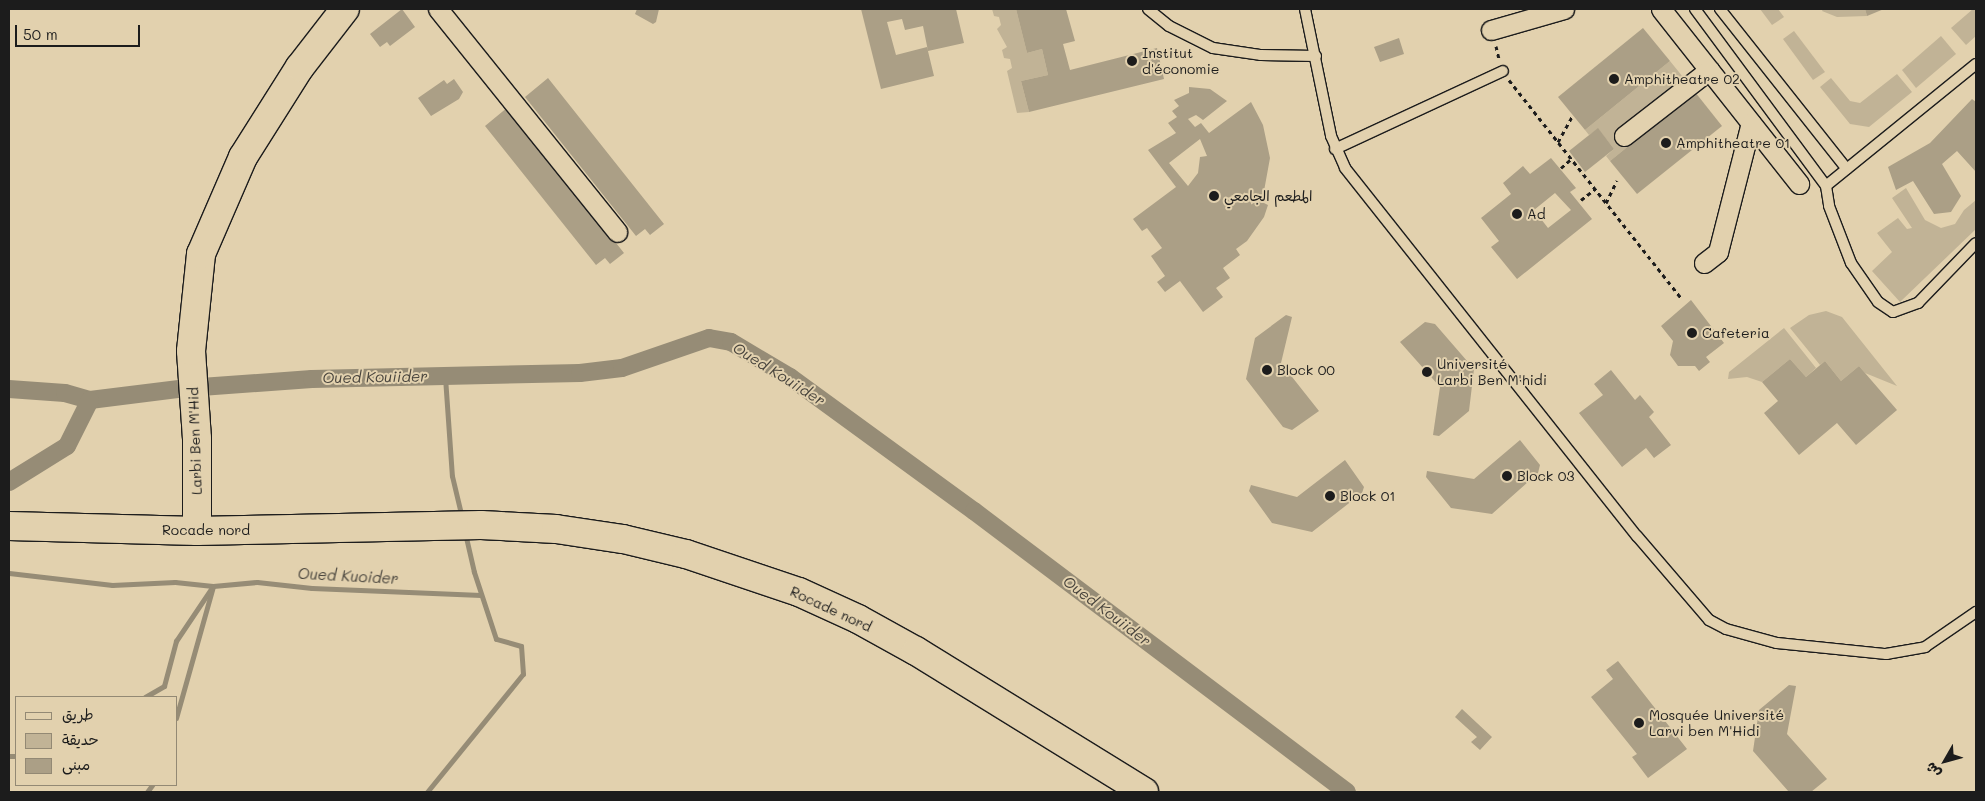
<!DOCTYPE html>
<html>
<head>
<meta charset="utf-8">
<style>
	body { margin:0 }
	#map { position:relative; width:1985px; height:801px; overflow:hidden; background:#e2d1ae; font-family:Mali,"Playpen Sans Arabic",sans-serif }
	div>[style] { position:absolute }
	.green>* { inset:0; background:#c1b396 }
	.stream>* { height:5px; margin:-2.5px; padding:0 2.5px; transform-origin:2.5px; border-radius:2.5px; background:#968c76 }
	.canal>* { height:18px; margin:-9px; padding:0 9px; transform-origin:9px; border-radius:9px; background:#968c76 }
	.building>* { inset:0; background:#ab9f86 }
	.path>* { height:3px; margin-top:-1.5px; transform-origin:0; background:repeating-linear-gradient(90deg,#1c1c1c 0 4px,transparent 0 8px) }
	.roads { filter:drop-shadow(1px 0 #1c1c1c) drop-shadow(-1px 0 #1c1c1c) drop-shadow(0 1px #1c1c1c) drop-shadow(0 -1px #1c1c1c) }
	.lane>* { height:10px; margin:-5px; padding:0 5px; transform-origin:5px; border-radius:5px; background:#e2d1ae }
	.street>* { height:19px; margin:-9.5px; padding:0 9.5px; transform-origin:9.5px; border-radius:9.5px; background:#e2d1ae }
	.secondary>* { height:28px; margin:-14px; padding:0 14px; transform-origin:14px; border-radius:14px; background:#e2d1ae }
	.dots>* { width:14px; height:14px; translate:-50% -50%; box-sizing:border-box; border:2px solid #e2d1ae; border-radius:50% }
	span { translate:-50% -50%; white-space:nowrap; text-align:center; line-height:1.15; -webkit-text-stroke:4px #e2d1ae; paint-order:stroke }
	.poi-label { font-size:14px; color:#1c1c1c }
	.left { translate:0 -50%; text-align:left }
	.street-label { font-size:14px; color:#1c1c1c }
	.water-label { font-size:15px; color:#47433c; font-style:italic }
	.frame { position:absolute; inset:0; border:10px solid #1c1c1c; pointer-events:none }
	.legend { position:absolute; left:15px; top:696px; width:162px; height:90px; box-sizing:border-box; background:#e2d1ae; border:1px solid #938974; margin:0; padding:6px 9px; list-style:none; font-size:15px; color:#1c1c1c }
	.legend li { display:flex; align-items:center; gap:10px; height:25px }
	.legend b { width:25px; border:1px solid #938974 }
	.north { position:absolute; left:1920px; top:736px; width:50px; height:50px; -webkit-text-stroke:4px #e2d1ae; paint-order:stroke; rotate:232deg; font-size:14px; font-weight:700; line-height:20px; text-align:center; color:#1c1c1c }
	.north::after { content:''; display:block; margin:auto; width:18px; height:22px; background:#1c1c1c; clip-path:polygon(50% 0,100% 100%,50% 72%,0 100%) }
	.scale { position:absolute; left:15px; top:25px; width:125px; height:22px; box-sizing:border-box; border:2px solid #1c1c1c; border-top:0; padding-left:6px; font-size:15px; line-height:18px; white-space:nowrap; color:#1c1c1c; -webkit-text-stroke:4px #e2d1ae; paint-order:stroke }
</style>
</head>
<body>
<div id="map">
	<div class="green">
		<div style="clip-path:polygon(992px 9px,1016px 9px,1027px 53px,1042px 49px,1048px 75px,1021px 81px,1029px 112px,1017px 113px,1007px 71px,1012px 68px,1010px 59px,1004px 58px,1002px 50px,1007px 47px,997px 29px,1001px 25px,999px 17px,994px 16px)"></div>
		<div style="clip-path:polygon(1760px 9px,1778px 9px,1784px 17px,1772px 25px)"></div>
		<div style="clip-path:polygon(1823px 9px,1865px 9px,1867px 16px,1837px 17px,1822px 11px)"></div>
		<div style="clip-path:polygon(1973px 9px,1976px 9px,1976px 36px,1966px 45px,1951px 28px)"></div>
		<div style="clip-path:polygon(1794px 31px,1825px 72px,1813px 80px,1783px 39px)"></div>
		<div style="clip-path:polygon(1941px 36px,1956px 54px,1916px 88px,1902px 70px)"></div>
		<div style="clip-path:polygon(1670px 61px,1695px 92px,1610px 161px,1606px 156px,1614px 149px,1598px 129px,1589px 135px,1585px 130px)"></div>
		<div style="clip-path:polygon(1897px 74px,1912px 92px,1869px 127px,1850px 124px,1820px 87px,1831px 78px,1850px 101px,1860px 103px)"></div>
		<div style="clip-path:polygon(1906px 188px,1925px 220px,1941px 228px,1955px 224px,1964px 210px,1976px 200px,1976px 229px,1900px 302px,1872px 271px,1892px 252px,1877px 233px,1898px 218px,1907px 229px,1912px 228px,1892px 198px)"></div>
		<div style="clip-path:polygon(1826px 311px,1842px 317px,1897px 386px,1865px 373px,1859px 366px,1841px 381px,1825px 361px,1820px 365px,1790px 328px,1809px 315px)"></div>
		<div style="clip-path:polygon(1784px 328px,1816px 368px,1806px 377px,1790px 359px,1762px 382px,1747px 377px,1728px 379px,1729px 372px)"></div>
	</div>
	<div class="stream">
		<div style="left:445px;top:377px;width:99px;rotate:86deg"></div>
		<div style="left:452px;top:476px;width:43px;rotate:76.6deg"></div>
		<div style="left:9px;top:573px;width:104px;rotate:6.6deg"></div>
		<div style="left:112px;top:585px;width:63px;rotate:-2.7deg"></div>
		<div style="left:175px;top:582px;width:38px;rotate:6deg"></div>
		<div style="left:145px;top:697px;width:22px;rotate:-30deg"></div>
		<div style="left:164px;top:686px;width:47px;rotate:-75.1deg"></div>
		<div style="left:176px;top:641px;width:63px;rotate:-56.1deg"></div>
		<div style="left:176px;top:718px;width:137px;rotate:-74.3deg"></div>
		<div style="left:213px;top:586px;width:44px;rotate:-5.2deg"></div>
		<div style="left:257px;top:582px;width:55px;rotate:6.2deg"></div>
		<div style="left:312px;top:588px;width:169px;rotate:2.4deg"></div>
		<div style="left:9px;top:756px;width:7px"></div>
		<div style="left:147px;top:792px;width:9px;rotate:-54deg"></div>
		<div style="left:427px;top:792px;width:152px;rotate:-50.9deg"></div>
		<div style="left:523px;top:674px;width:28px;rotate:-94deg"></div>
		<div style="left:521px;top:646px;width:26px;rotate:-164deg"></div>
		<div style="left:496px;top:639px;width:71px;rotate:-108.2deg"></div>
		<div style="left:474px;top:572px;width:40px;rotate:-103deg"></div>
	</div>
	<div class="canal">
		<div style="left:9px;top:389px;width:56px;rotate:4.1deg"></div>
		<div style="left:65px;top:393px;width:26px;rotate:16deg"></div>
		<div style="left:90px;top:400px;width:98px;rotate:-7.1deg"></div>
		<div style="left:187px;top:388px;width:125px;rotate:-4.1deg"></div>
		<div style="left:312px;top:379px;width:268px;rotate:-1.3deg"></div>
		<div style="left:580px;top:373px;width:42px;rotate:-6.8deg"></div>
		<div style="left:622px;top:368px;width:92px;rotate:-19deg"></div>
		<div style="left:709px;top:338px;width:22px;rotate:10deg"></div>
		<div style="left:731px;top:342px;width:69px;rotate:30.7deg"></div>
		<div style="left:790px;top:377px;width:228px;rotate:36.1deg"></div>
		<div style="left:974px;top:511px;width:467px;rotate:37deg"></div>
		<div style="left:9px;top:482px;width:68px;rotate:-31.8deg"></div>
		<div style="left:67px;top:446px;width:51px;rotate:-63.4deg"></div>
	</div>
	<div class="building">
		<div style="clip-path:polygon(402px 9px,415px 27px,390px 46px,387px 42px,380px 47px,370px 34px)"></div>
		<div style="clip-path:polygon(637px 9px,659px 9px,656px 22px,653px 24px,635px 14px)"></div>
		<div style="clip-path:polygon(861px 9px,956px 9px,964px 43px,928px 51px,923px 26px,905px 30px,902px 19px,887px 22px,896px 55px,927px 47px,934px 76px,881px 89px)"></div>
		<div style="clip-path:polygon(1016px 9px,1066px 9px,1075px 41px,1063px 44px,1070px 70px,1157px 48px,1164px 79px,1029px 112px,1021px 81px,1048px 75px,1042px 49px,1027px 53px)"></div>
		<div style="clip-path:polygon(1865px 9px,1884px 9px,1867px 16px)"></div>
		<div style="clip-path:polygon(1643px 28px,1670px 61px,1585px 130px,1558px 97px)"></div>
		<div style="clip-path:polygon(1399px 38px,1404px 54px,1380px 62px,1374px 47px)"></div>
		<div style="clip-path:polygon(548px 78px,664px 224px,650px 235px,645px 229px,636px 236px,525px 97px)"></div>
		<div style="clip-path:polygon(454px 79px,463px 92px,459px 99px,431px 116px,418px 98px,444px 80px,447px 84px)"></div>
		<div style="clip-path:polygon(evenodd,1189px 87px,1210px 89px,1227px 101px,1203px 120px,1196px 115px,1188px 119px,1195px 127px,1201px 123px,1209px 133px,1251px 102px,1263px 125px,1270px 158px,1262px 202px,1268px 205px,1264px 217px,1247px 241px,1236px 249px,1240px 255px,1223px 268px,1230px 278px,1216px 288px,1223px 297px,1203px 312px,1180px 281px,1165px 292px,1157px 282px,1165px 276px,1151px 256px,1162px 248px,1147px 228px,1142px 231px,1133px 219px,1176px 187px,1148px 150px,1176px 133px,1168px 123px,1177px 117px,1172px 111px,1179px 106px,1174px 100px,1189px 93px,1189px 87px,1200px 139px,1207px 156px,1200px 157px,1198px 173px,1188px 186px,1169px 163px,1200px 139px)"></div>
		<div style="clip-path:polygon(1695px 92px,1722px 126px,1637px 194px,1610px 161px)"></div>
		<div style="clip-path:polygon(1972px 99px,1976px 102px,1976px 172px,1957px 151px,1942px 164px,1961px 196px,1951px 212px,1934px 214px,1913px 181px,1896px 190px,1888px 167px,1930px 143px)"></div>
		<div style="clip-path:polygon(508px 107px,624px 253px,610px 264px,605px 258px,596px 265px,485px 126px)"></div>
		<div style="clip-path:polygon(1598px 128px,1614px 149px,1585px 172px,1569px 151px)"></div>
		<div style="clip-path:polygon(evenodd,1551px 158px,1576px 188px,1570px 192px,1592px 219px,1517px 279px,1491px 247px,1499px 241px,1481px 218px,1511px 194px,1503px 183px,1523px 166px,1530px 174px,1551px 158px,1555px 193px,1571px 210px,1548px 228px,1534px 210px,1555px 193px)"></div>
		<div style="clip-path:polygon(1691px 300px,1724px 343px,1706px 357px,1710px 362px,1699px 371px,1695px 366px,1678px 366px,1670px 355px,1673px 341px,1661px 326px)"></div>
		<div style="clip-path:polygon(1286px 315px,1292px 317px,1281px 363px,1319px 411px,1292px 430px,1283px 427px,1246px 379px,1255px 338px)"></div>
		<div style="clip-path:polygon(1425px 322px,1435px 324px,1474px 369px,1469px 411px,1439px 436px,1433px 435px,1440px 387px,1400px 342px)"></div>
		<div style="clip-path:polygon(1790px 359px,1806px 377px,1825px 361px,1841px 381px,1859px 366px,1897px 410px,1856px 445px,1837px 423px,1799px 455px,1764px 413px,1778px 401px,1762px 382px)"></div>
		<div style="clip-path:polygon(1611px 370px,1635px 400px,1640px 395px,1654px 412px,1649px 417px,1671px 445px,1654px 458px,1646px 448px,1622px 467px,1579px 413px,1603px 395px,1594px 384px)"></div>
		<div style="clip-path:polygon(1520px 440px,1540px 465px,1538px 473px,1492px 514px,1451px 508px,1426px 477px,1427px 471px,1474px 479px)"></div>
		<div style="clip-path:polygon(1345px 460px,1364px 487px,1362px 493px,1312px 532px,1272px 523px,1249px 491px,1251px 485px,1297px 497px)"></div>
		<div style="clip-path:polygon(1618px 661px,1687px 749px,1648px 778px,1632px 757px,1637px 754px,1591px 697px,1613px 679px,1606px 670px)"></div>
		<div style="clip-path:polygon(1789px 685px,1796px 686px,1787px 734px,1827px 779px,1811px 792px,1789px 792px,1753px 751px,1759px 710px)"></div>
		<div style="clip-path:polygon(1462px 709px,1492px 737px,1480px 750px,1471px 742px,1477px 737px,1455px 717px)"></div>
	</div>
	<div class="path">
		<div style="left:1496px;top:46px;width:13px;rotate:77deg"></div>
		<div style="left:1509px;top:80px;width:279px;rotate:51.7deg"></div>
		<div style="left:1558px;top:142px;width:31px;rotate:-61deg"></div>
		<div style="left:1561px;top:168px;width:13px;rotate:-42deg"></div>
		<div style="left:1581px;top:200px;width:18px;rotate:-38deg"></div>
		<div style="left:1606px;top:203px;width:25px;rotate:-64deg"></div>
	</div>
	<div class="roads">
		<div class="lane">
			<div style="left:1148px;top:9px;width:27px;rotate:39deg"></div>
			<div style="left:1169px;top:26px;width:49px;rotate:26.6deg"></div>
			<div style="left:1213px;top:48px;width:49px;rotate:8.3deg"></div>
			<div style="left:1261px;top:55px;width:55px;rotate:1deg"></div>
			<div style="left:1305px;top:9px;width:130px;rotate:78.4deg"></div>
			<div style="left:1331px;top:136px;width:35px;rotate:66deg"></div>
			<div style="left:1345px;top:168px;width:470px;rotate:51.6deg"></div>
			<div style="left:1637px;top:536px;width:111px;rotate:49.4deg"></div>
			<div style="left:1709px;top:620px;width:19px;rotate:28deg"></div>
			<div style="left:1726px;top:629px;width:53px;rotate:15.4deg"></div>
			<div style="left:1777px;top:643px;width:110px;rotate:5.8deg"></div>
			<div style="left:1886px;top:654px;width:40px;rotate:-10deg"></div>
			<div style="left:1925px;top:647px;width:62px;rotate:-34.5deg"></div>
			<div style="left:1695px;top:9px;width:220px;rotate:53.5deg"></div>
			<div style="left:1720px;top:9px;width:204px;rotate:51.6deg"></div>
			<div style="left:1976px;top:64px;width:193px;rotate:140.9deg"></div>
			<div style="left:1826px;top:186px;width:20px;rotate:81deg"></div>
			<div style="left:1829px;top:206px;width:61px;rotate:68.9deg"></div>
			<div style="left:1851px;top:263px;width:47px;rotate:55.3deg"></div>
			<div style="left:1878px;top:302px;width:18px;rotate:34deg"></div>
			<div style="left:1893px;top:312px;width:27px;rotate:-20deg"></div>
			<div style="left:1918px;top:303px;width:83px;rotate:-46deg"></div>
			<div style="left:1335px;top:149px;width:185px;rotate:-24.9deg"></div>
		</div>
		<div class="street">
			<div style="left:438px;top:9px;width:286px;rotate:51.2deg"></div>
			<div style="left:1661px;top:9px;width:223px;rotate:51.7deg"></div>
			<div style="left:1491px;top:30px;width:76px;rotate:-16deg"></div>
			<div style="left:1624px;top:136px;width:108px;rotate:-37.8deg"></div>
			<div style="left:1704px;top:263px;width:18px;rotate:-38deg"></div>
			<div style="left:1718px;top:252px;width:133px;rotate:-75.7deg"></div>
		</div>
		<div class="secondary">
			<div style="left:9px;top:526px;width:188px;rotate:1.5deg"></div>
			<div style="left:197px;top:531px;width:284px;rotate:-1.2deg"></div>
			<div style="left:481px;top:525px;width:75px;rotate:3.1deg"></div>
			<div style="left:556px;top:529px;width:68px;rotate:8.5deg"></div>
			<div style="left:623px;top:539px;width:65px;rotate:13.4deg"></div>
			<div style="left:686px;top:554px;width:119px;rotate:18.6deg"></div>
			<div style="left:799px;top:592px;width:65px;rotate:24.6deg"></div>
			<div style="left:858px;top:619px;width:66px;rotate:28.9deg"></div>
			<div style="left:916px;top:651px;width:268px;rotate:31.7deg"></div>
			<div style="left:197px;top:531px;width:92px;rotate:-90deg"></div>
			<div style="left:197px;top:439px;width:88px;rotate:-93.9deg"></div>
			<div style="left:191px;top:351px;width:98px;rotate:-84.1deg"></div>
			<div style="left:201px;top:254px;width:106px;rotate:-66.6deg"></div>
			<div style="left:243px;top:157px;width:107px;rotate:-57.7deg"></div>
			<div style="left:300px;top:67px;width:73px;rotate:-52.2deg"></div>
		</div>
	</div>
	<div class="dots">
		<div style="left:1132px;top:61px;background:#1c1c1c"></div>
		<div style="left:1614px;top:79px;background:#1c1c1c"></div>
		<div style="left:1666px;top:143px;background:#1c1c1c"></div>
		<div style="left:1214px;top:196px;background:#1c1c1c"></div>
		<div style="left:1517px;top:214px;background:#1c1c1c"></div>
		<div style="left:1692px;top:333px;background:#1c1c1c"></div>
		<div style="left:1267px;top:370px;background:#1c1c1c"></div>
		<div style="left:1427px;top:372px;background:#1c1c1c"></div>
		<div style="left:1507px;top:476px;background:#1c1c1c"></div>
		<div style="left:1330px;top:496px;background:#1c1c1c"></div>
		<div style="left:1639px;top:723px;background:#1c1c1c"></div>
	</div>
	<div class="poi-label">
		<span class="left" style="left:1142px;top:61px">Institut<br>d'économie</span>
		<span class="left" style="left:1624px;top:79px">Amphitheatre 02</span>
		<span class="left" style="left:1676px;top:143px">Amphitheatre 01</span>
		<span class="left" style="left:1224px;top:196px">المطعم الجامعي</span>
		<span class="left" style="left:1527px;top:214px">Ad</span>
		<span class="left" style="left:1702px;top:333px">Cafeteria</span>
		<span class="left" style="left:1437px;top:372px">Université<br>Larbi Ben M'hidi</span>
		<span class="left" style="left:1277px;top:370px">Block 00</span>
		<span class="left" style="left:1517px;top:476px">Block 03</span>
		<span class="left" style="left:1340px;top:496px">Block 01</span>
		<span class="left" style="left:1649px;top:723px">Mosquée Université<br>Larvi ben M'Hidi</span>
	</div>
	<div class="street-label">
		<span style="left:195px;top:441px;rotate:-92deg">Larbi Ben M'Hid</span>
		<span style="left:206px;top:530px">Rocade nord</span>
		<span style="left:831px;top:609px;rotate:25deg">Rocade nord</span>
	</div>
	<div class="water-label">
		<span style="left:779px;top:374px;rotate:32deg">Oued Kouiider</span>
		<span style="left:375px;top:377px;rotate:-1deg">Oued Kouiider</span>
		<span style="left:348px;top:576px;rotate:3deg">Oued Kuoider</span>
		<span style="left:1107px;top:611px;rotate:37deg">Oued Kouiider</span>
	</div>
	<div class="frame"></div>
	<ul class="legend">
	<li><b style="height:6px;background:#e2d1ae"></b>طريق</li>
	<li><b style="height:14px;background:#c1b396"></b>حديقة</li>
	<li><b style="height:14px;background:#ab9f86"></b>مبنى</li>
	</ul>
	<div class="north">ش</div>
	<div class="scale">50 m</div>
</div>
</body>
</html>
